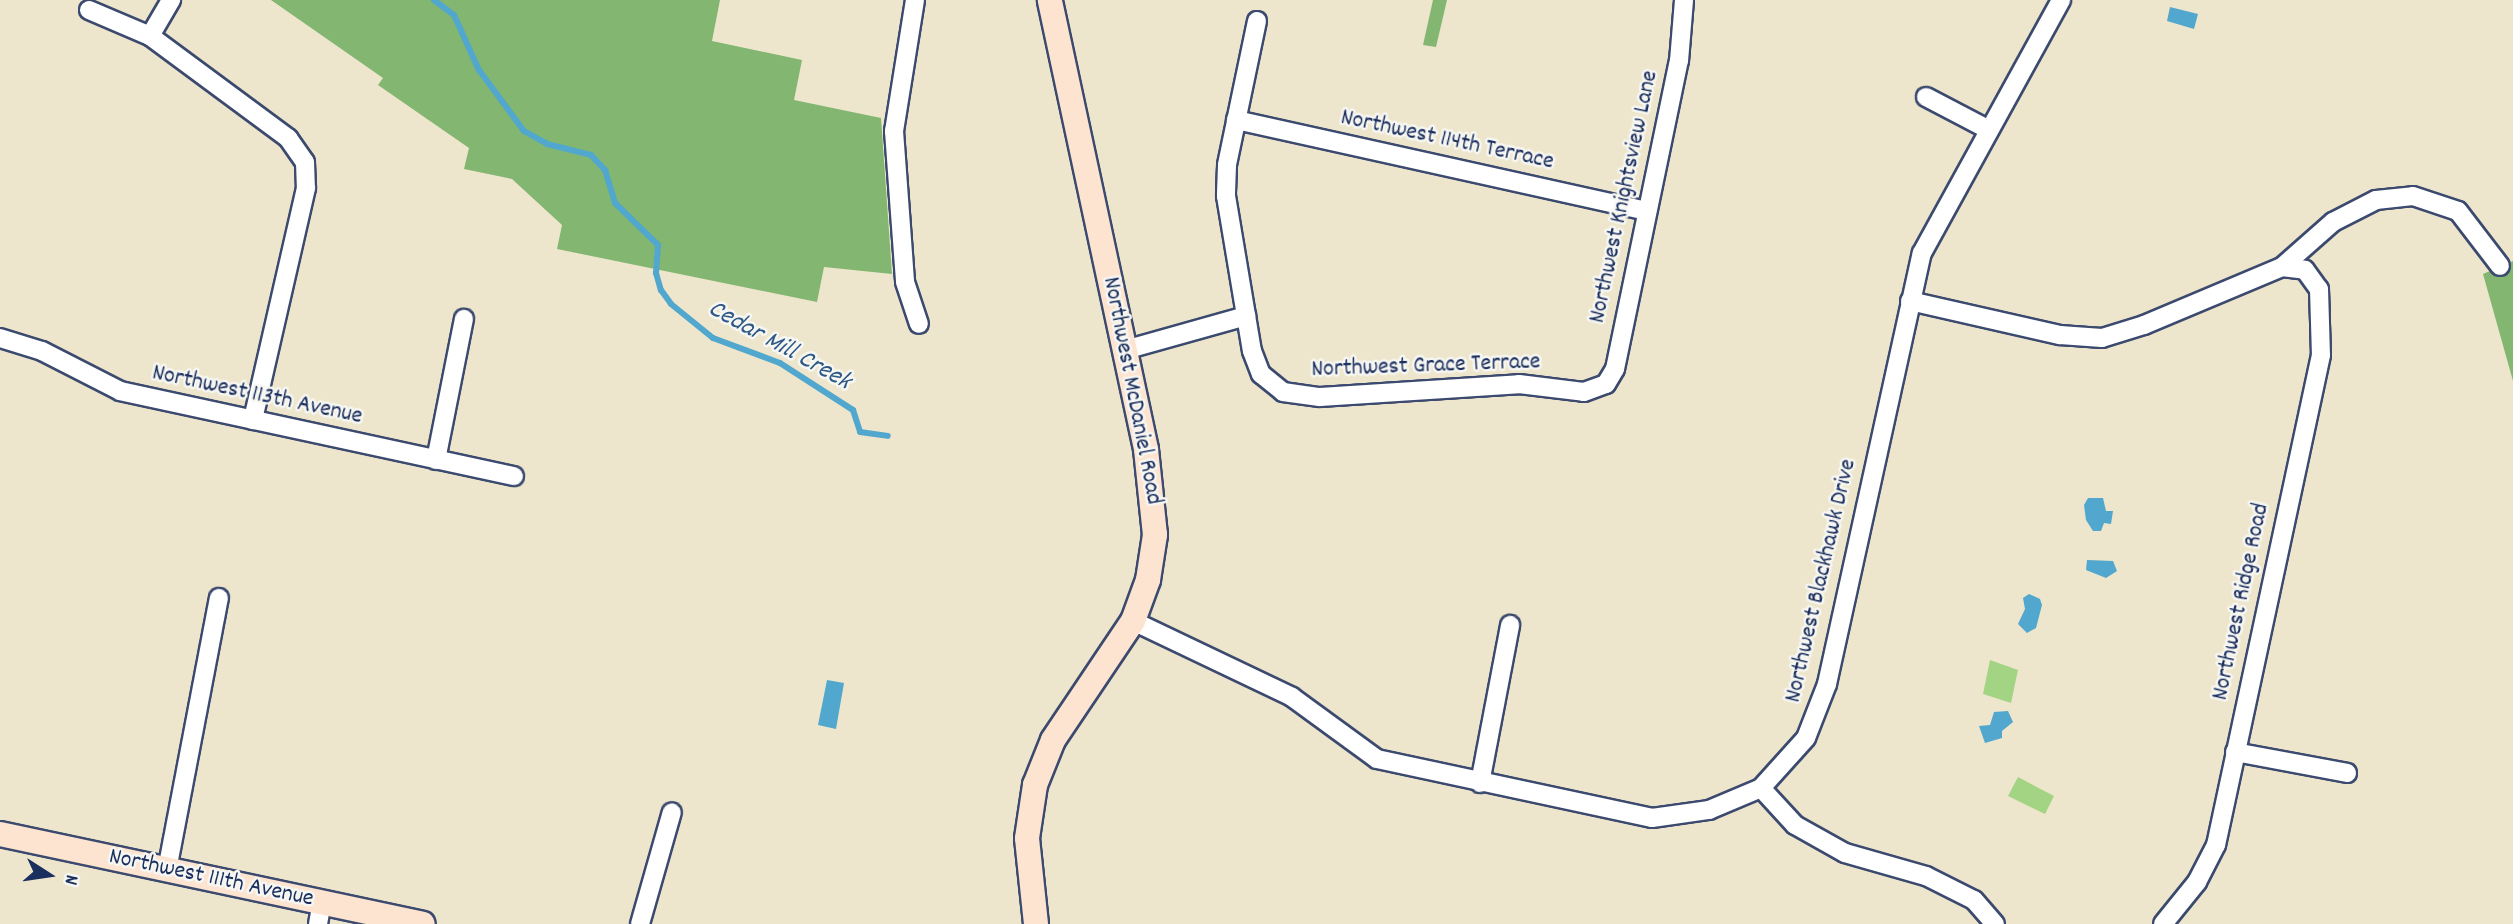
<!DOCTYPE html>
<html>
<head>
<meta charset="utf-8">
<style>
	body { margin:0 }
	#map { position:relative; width:2513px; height:924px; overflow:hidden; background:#eee6cc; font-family:Dekko,sans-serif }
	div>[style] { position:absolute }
	.green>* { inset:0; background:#a3d483 }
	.forest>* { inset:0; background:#82b671 }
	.water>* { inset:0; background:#51a7cd }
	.stream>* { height:6px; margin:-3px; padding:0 3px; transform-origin:3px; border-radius:3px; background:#51a7cd }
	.roads { filter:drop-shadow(2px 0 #3b4a6e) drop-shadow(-2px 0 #3b4a6e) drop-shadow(0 2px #3b4a6e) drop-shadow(0 -2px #3b4a6e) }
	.street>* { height:18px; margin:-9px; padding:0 9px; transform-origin:9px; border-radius:9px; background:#fff }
	.secondary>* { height:24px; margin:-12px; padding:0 12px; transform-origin:12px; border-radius:12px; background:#fde4d1 }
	span { translate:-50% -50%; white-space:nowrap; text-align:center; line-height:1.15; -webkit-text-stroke:5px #f6f6f2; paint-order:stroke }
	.street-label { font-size:24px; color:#1b2f5e }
	.water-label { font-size:26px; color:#2e5985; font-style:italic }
	.north { position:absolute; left:14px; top:840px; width:70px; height:70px; -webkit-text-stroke:5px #f6f6f2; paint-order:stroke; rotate:102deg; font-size:19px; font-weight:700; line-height:28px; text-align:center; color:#1b2f5e }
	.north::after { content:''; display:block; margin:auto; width:24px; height:32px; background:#1b2f5e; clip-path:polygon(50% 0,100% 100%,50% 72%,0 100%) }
</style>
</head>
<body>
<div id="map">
	<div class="green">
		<div style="clip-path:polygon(1990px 660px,2018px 670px,2011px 703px,1983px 694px)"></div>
		<div style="clip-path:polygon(2018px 777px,2054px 796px,2045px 814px,2008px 796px)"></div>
	</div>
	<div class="forest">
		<div style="clip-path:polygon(271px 0,720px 0,712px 41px,802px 60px,794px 100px,881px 118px,892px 274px,824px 267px,817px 302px,557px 249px,562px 225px,512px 179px,464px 169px,469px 148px,378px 85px,383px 78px)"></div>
		<div style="clip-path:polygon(1433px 0,1447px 0,1436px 47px,1423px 45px)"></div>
		<div style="clip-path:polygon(2513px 261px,2513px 381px,2483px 274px)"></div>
	</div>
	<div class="water">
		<div style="clip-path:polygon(2170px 7px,2198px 14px,2194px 29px,2167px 21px)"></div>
		<div style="clip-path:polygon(2088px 498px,2103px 498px,2106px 511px,2113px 511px,2111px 524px,2104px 523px,2101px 531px,2093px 531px,2086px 520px,2084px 505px)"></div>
		<div style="clip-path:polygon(2087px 560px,2113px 561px,2117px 571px,2106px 578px,2086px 570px)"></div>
		<div style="clip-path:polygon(2029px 594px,2040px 599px,2042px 605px,2036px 628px,2027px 633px,2018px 624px,2025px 609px,2023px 598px)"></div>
		<div style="clip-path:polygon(827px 680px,844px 683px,836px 729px,818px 725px)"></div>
		<div style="clip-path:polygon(2008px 711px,2013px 722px,2002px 731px,2002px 738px,1985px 743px,1979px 726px,1990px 725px,1994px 712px)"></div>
	</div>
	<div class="stream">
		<div style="left:434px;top:0;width:25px;rotate:37deg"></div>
		<div style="left:454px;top:15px;width:60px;rotate:65.6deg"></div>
		<div style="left:479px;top:70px;width:76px;rotate:53.6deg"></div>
		<div style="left:524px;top:131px;width:26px;rotate:29deg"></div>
		<div style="left:547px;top:144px;width:45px;rotate:14deg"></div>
		<div style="left:591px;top:155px;width:21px;rotate:47deg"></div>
		<div style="left:605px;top:170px;width:34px;rotate:73deg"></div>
		<div style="left:615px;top:203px;width:60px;rotate:44.3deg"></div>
		<div style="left:658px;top:245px;width:28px;rotate:94deg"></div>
		<div style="left:656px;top:273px;width:18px;rotate:74deg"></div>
		<div style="left:661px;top:290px;width:17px;rotate:54deg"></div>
		<div style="left:671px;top:304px;width:54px;rotate:39deg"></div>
		<div style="left:713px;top:338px;width:72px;rotate:20.5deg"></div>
		<div style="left:780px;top:363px;width:87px;rotate:32.8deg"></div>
		<div style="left:853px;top:410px;width:23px;rotate:72deg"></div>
		<div style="left:860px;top:432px;width:28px;rotate:8deg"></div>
	</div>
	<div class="roads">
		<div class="street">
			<div style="left:915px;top:0;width:133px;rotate:99.1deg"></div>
			<div style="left:894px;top:131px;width:151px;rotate:85.8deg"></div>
			<div style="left:905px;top:282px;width:44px;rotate:71.6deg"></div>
			<div style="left:89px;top:10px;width:66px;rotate:23.1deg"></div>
			<div style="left:150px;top:36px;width:172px;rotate:36.5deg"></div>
			<div style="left:288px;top:138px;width:29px;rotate:55deg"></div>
			<div style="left:305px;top:162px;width:26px;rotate:88deg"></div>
			<div style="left:306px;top:188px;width:238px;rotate:102.9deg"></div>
			<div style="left:1257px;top:21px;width:147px;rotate:101.8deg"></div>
			<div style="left:1227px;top:165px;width:31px;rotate:92deg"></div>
			<div style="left:1226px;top:196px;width:157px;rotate:80.5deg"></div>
			<div style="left:1252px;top:351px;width:25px;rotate:69deg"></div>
			<div style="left:1261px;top:374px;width:28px;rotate:39deg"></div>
			<div style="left:1283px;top:392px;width:37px;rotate:8deg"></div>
			<div style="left:1320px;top:397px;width:199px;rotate:-3.7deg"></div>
			<div style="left:1519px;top:384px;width:65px;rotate:7deg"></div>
			<div style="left:1584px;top:392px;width:23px;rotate:-20deg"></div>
			<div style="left:1606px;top:384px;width:17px;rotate:-59deg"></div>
			<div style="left:1615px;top:369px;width:315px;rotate:-78.3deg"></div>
			<div style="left:1679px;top:61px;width:61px;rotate:-85.3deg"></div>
			<div style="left:150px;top:36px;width:42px;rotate:-59.7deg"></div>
			<div style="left:1926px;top:97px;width:71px;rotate:27.6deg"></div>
			<div style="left:1236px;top:120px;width:421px;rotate:12.5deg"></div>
			<div style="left:2282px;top:267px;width:68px;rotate:-41.4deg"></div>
			<div style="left:2333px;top:222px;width:48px;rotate:-27.1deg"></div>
			<div style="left:2376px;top:200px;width:37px;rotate:-6deg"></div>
			<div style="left:2413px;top:196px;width:47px;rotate:18.4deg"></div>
			<div style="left:2458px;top:211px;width:69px;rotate:52.6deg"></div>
			<div style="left:1910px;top:301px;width:154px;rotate:12.8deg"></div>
			<div style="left:2060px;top:335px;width:42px;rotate:4.1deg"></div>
			<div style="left:2102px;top:338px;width:44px;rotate:-17.2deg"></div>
			<div style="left:2144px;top:325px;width:150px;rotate:-22.8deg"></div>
			<div style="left:2282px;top:267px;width:23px;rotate:7deg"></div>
			<div style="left:2305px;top:270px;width:24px;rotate:54deg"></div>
			<div style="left:2319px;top:289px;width:66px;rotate:88.3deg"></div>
			<div style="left:2321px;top:355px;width:501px;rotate:102.09deg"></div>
			<div style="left:2216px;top:845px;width:42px;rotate:117.2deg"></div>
			<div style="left:2197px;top:882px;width:54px;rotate:129deg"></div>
			<div style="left:0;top:338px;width:44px;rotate:17.2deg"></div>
			<div style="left:42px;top:351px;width:88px;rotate:27.1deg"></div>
			<div style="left:120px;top:391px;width:403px;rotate:12.2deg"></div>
			<div style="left:1125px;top:350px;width:126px;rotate:-15.7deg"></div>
			<div style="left:436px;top:460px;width:144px;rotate:-78.8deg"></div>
			<div style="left:1133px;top:621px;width:176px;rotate:25.5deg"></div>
			<div style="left:1292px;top:697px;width:105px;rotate:36.1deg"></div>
			<div style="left:1377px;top:759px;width:281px;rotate:12.1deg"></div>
			<div style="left:1652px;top:818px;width:58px;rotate:-8deg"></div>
			<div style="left:1709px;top:810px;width:56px;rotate:-22.9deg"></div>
			<div style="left:1761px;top:788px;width:67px;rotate:-48deg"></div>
			<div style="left:1806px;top:738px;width:58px;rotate:-68.7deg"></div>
			<div style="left:1827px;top:684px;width:441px;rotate:-77.6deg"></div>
			<div style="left:1922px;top:253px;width:289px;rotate:-61.2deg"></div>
			<div style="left:2235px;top:752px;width:114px;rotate:10.6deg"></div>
			<div style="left:1480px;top:783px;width:161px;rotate:-79.2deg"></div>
			<div style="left:1761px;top:788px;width:50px;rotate:47.4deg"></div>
			<div style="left:1795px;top:825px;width:57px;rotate:29.2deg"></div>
			<div style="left:1845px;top:853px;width:84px;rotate:15.9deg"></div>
			<div style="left:1926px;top:876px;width:54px;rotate:26.6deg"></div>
			<div style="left:1974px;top:900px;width:32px;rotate:49deg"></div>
			<div style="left:167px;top:870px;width:277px;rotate:-79.2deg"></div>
			<div style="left:318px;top:924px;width:22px;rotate:-80deg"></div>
			<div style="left:640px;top:924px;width:116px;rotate:-74.1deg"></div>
		</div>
		<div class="secondary">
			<div style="left:0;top:834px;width:432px;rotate:12deg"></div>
			<div style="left:1036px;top:924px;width:86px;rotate:-96deg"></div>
			<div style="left:1027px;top:838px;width:54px;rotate:-81.4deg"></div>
			<div style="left:1035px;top:785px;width:48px;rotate:-68.2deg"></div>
			<div style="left:1053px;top:740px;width:143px;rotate:-56.1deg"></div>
			<div style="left:1133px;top:621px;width:44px;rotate:-69.9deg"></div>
			<div style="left:1148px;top:580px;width:46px;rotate:-81.2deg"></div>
			<div style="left:1155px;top:535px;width:86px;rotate:-96deg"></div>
			<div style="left:1146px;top:449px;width:459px;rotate:-102.1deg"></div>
		</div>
	</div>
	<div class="street-label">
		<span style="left:1447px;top:141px;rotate:12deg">Northwest 114th Terrace</span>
		<span style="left:1625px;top:197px;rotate:-78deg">Northwest Knightsview Lane</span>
		<span style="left:1426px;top:367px;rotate:-2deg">Northwest Grace Terrace</span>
		<span style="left:1131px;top:391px;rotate:79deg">Northwest McDaniel Road</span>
		<span style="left:257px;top:396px;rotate:12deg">Northwest 113th Avenue</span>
		<span style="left:1822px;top:581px;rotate:-77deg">Northwest Blackhawk Drive</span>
		<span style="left:2242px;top:602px;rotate:-78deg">Northwest Ridge Road</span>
		<span style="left:211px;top:879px;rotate:12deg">Northwest 111th Avenue</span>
	</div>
	<div class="water-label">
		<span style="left:779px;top:346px;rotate:29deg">Cedar Mill Creek</span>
	</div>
	<div class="north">N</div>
</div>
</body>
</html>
